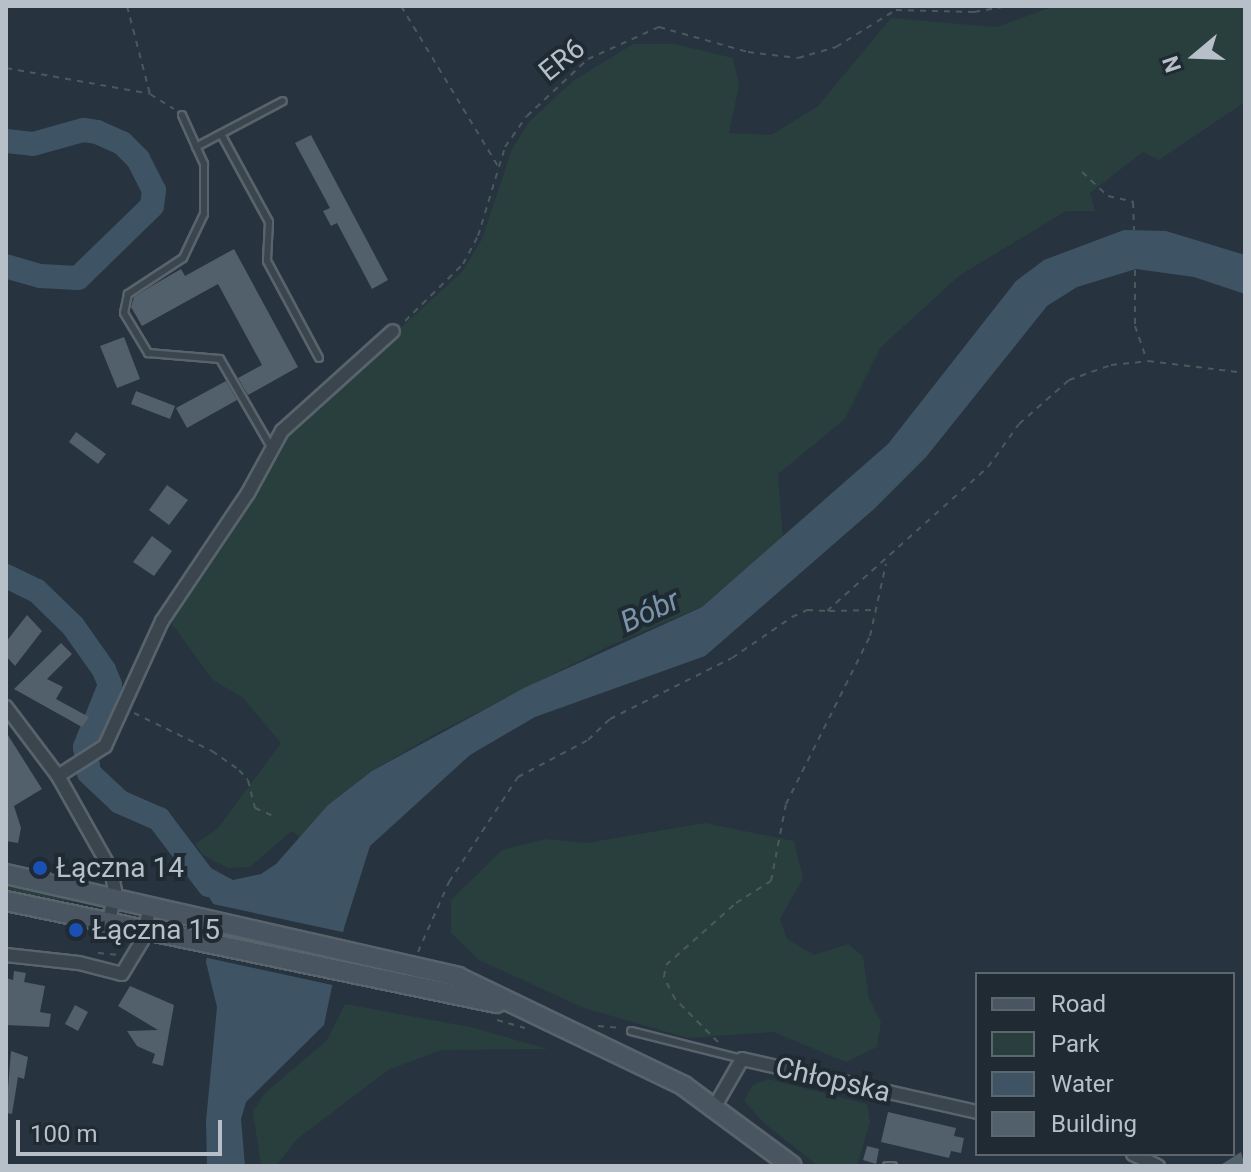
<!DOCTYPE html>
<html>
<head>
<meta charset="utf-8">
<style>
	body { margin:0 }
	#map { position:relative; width:1251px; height:1172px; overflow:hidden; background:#27333e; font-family:Roboto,sans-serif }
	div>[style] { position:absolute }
	.green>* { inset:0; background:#293f3e }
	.water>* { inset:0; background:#3e5465 }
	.pier>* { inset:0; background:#27333e }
	.river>* { height:24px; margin:-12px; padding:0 12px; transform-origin:12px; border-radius:12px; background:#3e5465 }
	.building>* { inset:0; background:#52606b }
	.path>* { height:2px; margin-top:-1px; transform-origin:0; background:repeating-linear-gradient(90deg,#475b5b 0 6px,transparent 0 12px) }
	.roads { filter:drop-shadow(2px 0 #58636c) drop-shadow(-2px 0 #58636c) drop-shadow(0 2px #58636c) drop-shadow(0 -2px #58636c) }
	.lane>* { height:6px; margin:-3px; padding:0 3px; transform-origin:3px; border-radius:3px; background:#3b454e }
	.street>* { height:12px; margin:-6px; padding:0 6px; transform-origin:6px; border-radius:6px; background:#3b454e }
	.secondary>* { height:18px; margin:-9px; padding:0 9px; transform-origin:9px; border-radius:9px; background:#495560 }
	.dots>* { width:22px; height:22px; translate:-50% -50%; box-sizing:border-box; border:4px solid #1f2a33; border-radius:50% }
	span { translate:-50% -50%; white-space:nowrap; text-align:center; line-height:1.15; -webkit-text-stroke:8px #1f2a33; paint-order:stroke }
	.street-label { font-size:28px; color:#b7c0c9 }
	.poi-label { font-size:28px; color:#b7c0c9 }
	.left { translate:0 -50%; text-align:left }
	.water-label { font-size:30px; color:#7a95aa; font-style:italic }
	.frame { position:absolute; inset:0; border:8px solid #b7c0c9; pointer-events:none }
	.legend { position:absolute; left:975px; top:972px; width:260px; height:184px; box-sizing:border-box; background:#1f2a33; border:2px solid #5c666f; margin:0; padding:10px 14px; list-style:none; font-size:24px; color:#b7c0c9 }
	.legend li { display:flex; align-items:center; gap:16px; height:40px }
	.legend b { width:40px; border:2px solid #5c666f }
	.north { position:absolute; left:1155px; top:16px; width:80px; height:80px; -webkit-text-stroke:6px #1f2a33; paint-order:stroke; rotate:251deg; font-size:22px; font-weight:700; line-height:32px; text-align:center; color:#b7c0c9 }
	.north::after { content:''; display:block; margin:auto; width:28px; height:36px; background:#b7c0c9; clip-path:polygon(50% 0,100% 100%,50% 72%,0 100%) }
	.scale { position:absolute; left:16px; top:1120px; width:206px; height:36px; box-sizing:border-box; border:4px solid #b7c0c9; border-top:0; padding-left:10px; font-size:24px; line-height:28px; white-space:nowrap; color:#b7c0c9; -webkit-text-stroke:6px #1f2a33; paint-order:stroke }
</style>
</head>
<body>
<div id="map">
	<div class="green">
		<div style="clip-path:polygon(1055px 6px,1245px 6px,1245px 102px,1159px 160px,1143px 152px,1090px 193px,1095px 211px,1066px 211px,960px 275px,881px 347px,845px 419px,778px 474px,783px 540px,701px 607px,607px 647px,433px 735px,372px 771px,328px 805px,300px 838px,292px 831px,250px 867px,228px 868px,203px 855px,195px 844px,218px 828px,281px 743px,243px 698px,213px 680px,169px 620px,291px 428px,462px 272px,482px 239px,512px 149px,530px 121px,573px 81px,633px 44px,675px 44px,733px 58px,739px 85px,729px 133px,771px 135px,818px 106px,891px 18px,996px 27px)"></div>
		<div style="clip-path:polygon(705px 823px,794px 841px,803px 878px,780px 919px,787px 939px,814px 955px,848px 944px,863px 956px,869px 999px,881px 1022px,877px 1047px,846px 1062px,773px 1032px,688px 1038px,584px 1008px,479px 960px,451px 933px,451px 900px,502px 850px,544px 839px,586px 843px)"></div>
		<div style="clip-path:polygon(6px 884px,83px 900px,83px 903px,6px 893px)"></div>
		<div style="clip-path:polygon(345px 1004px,470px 1027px,548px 1049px,441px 1050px,388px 1070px,296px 1140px,276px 1166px,261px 1166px,253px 1112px,264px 1094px,327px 1040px)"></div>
		<div style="clip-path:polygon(768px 1079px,867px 1104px,870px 1122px,857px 1166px,818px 1166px,764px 1123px,744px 1101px,753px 1085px)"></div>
	</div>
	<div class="water">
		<div style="clip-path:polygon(1124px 230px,1166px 231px,1245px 255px,1245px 294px,1194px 277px,1136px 269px,1077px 287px,1047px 306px,926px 457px,874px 509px,705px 656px,535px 717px,470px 755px,370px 846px,344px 928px,324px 1025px,246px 1102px,241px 1119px,245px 1166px,207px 1166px,206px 1121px,217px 1007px,206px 962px,214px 905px,188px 864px,194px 859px,233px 880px,261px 874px,276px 864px,328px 805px,372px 771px,524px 688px,702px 607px,888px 444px,1016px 281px,1044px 260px)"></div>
	</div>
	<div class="pier">
		<div style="clip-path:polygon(208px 903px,347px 933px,342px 959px,207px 930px)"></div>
		<div style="clip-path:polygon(207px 932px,342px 961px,337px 986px,203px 957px)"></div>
	</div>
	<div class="river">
		<div style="left:6px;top:141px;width:27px;rotate:6deg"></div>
		<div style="left:33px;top:144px;width:52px;rotate:-15.6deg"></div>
		<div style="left:83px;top:130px;width:14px;rotate:8deg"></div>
		<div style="left:97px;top:132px;width:27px;rotate:24deg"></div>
		<div style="left:122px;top:143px;width:23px;rotate:45deg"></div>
		<div style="left:138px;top:159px;width:35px;rotate:63deg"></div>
		<div style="left:154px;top:190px;width:16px;rotate:97deg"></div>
		<div style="left:152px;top:206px;width:103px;rotate:135.8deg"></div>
		<div style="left:78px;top:278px;width:38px;rotate:-177deg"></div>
		<div style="left:40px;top:276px;width:35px;rotate:-164deg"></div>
		<div style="left:6px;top:576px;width:34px;rotate:26deg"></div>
		<div style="left:37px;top:591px;width:50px;rotate:44.2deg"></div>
		<div style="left:73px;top:626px;width:54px;rotate:54.8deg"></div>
		<div style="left:104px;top:670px;width:16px;rotate:68deg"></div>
		<div style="left:110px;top:685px;width:67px;rotate:112deg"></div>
		<div style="left:85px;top:747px;width:26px;rotate:81deg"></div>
		<div style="left:89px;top:773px;width:42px;rotate:43.1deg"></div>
		<div style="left:120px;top:802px;width:43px;rotate:23.6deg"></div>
		<div style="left:159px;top:819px;width:83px;rotate:52.9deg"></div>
	</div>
	<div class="building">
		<div style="clip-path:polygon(311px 135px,388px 280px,372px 289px,337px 223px,331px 226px,323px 211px,330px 208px,295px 143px)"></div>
		<div style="clip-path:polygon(234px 249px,298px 367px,248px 395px,238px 378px,262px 365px,218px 284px,142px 326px,131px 307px,134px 297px,155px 284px,181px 269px,185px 276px)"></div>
		<div style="clip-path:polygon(124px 337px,140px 379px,117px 388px,100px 346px)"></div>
		<div style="clip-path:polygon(226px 381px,237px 400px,187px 428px,176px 408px)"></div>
		<div style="clip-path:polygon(136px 391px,175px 406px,170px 419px,131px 404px)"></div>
		<div style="clip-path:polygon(76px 432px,106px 454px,98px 464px,69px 442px)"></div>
		<div style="clip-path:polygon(167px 485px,188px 500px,169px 525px,149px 510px)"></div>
		<div style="clip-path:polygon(152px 536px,172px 551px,154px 576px,133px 562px)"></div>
		<div style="clip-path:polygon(27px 615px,42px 631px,15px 666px,6px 656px,6px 642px)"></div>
		<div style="clip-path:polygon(61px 643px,72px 654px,47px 679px,63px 687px,56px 699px,89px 717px,82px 727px,14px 689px)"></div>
		<div style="clip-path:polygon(6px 732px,42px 789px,14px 806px,21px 828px,18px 843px,6px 841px)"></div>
		<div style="clip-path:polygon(14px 971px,26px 973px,24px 982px,45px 986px,40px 1012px,51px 1014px,49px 1027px,6px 1025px,6px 978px,13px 980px)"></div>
		<div style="clip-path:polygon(130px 986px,174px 1005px,163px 1066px,152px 1063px,155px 1054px,137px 1046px,127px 1031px,158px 1030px,118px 1006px)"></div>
		<div style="clip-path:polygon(75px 1005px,88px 1012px,78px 1031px,65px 1024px)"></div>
		<div style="clip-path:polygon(11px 1051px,28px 1057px,24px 1079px,18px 1077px,12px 1114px,6px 1113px)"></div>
		<div style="clip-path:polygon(888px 1112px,956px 1128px,954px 1136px,964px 1138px,961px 1153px,951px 1151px,949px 1158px,881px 1142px)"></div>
		<div style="clip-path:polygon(867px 1146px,879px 1149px,876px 1164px,863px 1160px)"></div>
		<div style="clip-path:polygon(1241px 1152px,1245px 1166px,1219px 1166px)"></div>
	</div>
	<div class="path">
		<div style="left:127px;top:6px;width:91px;rotate:75.4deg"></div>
		<div style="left:401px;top:6px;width:187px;rotate:58.8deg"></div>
		<div style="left:6px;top:68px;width:146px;rotate:10.2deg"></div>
		<div style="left:150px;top:94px;width:28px;rotate:32deg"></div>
		<div style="left:1082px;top:172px;width:35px;rotate:43deg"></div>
		<div style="left:1108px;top:196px;width:26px;rotate:13deg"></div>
		<div style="left:1133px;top:202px;width:28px;rotate:88deg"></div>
		<div style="left:1135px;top:270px;width:56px;rotate:90deg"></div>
		<div style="left:1135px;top:326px;width:36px;rotate:71deg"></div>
		<div style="left:405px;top:321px;width:81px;rotate:-44.5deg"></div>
		<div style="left:463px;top:264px;width:32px;rotate:-62deg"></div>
		<div style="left:478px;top:236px;width:93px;rotate:-73.1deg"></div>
		<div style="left:505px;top:147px;width:38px;rotate:-55deg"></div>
		<div style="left:527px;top:116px;width:83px;rotate:-43.1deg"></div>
		<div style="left:588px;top:59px;width:78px;rotate:-24.3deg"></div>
		<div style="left:659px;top:27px;width:92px;rotate:15.7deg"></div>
		<div style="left:748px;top:52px;width:50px;rotate:6.8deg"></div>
		<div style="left:798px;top:58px;width:40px;rotate:-16deg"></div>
		<div style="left:836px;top:47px;width:70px;rotate:-31.7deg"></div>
		<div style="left:896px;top:10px;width:78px;rotate:1.5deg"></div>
		<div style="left:974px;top:12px;width:36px;rotate:-10deg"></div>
		<div style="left:829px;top:611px;width:45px;rotate:-1.3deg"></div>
		<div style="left:134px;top:713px;width:87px;rotate:26deg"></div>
		<div style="left:212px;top:751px;width:33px;rotate:35deg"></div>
		<div style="left:239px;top:770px;width:13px;rotate:48deg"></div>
		<div style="left:248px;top:780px;width:29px;rotate:76deg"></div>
		<div style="left:255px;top:808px;width:20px;rotate:24deg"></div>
		<div style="left:418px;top:952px;width:77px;rotate:-66.1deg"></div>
		<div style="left:449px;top:882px;width:126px;rotate:-56.7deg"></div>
		<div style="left:518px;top:777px;width:79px;rotate:-27.9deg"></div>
		<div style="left:588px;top:740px;width:30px;rotate:-44deg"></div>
		<div style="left:610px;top:719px;width:136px;rotate:-26.6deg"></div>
		<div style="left:732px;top:658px;width:73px;rotate:-34.3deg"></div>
		<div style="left:792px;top:617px;width:17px;rotate:-25deg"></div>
		<div style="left:807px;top:610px;width:20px;rotate:3deg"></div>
		<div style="left:827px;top:611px;width:216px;rotate:-41.8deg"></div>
		<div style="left:988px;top:467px;width:53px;rotate:-54.2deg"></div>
		<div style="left:1019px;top:424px;width:67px;rotate:-41.3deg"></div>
		<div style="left:1069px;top:380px;width:45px;rotate:-19.7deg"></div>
		<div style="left:1111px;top:365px;width:37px;rotate:-6deg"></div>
		<div style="left:1148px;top:361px;width:98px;rotate:7.1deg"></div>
		<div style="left:98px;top:953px;width:22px;rotate:5deg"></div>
		<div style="left:497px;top:1020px;width:29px;rotate:16deg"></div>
		<div style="left:598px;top:1026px;width:24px;rotate:5deg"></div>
		<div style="left:718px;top:1042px;width:61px;rotate:-135deg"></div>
		<div style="left:675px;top:999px;width:25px;rotate:-117deg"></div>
		<div style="left:664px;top:977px;width:12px;rotate:-81deg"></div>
		<div style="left:666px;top:965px;width:94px;rotate:-41.5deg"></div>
		<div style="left:736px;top:903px;width:41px;rotate:-32.2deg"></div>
		<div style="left:771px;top:881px;width:78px;rotate:-79deg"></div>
		<div style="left:786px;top:804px;width:188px;rotate:-63.4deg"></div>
		<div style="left:870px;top:636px;width:74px;rotate:-77.5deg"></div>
	</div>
	<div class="roads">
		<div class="lane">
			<div style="left:182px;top:115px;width:54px;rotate:65.8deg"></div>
			<div style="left:204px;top:164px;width:50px;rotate:90deg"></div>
			<div style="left:204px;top:214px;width:49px;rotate:115.5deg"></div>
			<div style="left:183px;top:258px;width:66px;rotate:146.8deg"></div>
			<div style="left:128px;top:294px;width:19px;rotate:102deg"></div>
			<div style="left:124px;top:313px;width:47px;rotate:59deg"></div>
			<div style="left:148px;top:353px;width:72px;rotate:4.8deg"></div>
			<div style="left:220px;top:359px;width:102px;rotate:59.9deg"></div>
			<div style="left:221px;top:134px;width:100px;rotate:61.4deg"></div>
			<div style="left:269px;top:222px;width:39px;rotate:93deg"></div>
			<div style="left:267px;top:261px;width:110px;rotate:61.8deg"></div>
			<div style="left:196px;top:147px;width:98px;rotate:-27.9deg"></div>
			<div style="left:631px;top:1031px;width:114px;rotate:14.2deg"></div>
			<div style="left:887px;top:1166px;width:6px"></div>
		</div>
		<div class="street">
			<div style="left:6px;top:707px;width:86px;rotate:53deg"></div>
			<div style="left:58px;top:776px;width:108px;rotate:60.6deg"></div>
			<div style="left:111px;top:870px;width:21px;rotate:79deg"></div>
			<div style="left:115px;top:891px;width:32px;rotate:101deg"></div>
			<div style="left:58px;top:776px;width:56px;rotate:-32.6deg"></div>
			<div style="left:105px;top:746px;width:137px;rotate:-65.5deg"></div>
			<div style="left:162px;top:621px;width:154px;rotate:-56.1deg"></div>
			<div style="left:248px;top:493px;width:71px;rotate:-61.3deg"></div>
			<div style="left:282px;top:431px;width:149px;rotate:-42deg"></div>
			<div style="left:6px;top:955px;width:73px;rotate:6.3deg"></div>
			<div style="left:79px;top:963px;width:44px;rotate:14.3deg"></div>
			<div style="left:122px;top:974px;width:39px;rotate:-59deg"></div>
			<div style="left:142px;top:941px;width:36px;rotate:-77deg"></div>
			<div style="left:715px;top:1106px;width:54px;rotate:-60.1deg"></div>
			<div style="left:742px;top:1059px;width:241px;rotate:12.7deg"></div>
			<div style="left:1133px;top:1154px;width:28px;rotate:26deg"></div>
		</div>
		<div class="secondary">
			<div style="left:6px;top:874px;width:464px;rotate:12.8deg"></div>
			<div style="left:458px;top:977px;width:251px;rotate:25.7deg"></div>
			<div style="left:684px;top:1086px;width:134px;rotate:36.5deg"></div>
			<div style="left:6px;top:901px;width:501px;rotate:11.76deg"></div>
		</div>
	</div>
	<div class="dots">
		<div style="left:40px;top:868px;background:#1a4fb4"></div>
		<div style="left:76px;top:930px;background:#1a4fb4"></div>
	</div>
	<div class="street-label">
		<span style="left:562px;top:60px;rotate:-39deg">ER6</span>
		<span style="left:833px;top:1080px;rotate:13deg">Chłopska</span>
	</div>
	<div class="poi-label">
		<span class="left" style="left:56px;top:868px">Łączna 14</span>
		<span class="left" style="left:92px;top:930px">Łączna 15</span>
	</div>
	<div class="water-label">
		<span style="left:650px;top:611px;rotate:-25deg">Bóbr</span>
	</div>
	<div class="frame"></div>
	<ul class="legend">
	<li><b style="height:10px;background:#495560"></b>Road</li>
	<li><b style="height:22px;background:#293f3e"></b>Park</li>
	<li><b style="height:22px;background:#3e5465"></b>Water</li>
	<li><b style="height:22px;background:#52606b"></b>Building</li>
	</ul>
	<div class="north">N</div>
	<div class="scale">100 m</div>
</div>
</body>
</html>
